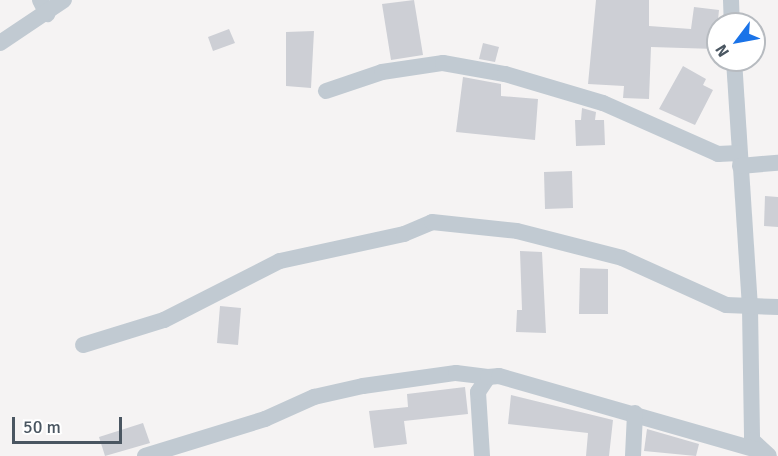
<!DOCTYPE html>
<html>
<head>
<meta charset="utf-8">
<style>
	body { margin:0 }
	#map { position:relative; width:778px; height:456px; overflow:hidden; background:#f5f3f3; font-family:Signika,sans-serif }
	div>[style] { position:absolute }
	.building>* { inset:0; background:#cdcfd5 }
	.street>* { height:16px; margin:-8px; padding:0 8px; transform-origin:8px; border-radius:8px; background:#c1cad2 }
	span { translate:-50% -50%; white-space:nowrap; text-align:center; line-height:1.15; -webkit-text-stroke:5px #fff; paint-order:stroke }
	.north { position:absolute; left:706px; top:12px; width:60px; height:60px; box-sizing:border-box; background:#fff; border:2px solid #b7bbc0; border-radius:50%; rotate:238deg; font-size:16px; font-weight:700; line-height:24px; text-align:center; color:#4a5661 }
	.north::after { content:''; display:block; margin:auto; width:21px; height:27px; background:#1a73e8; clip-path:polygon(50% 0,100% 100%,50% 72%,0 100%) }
	.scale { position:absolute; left:12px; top:417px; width:110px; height:27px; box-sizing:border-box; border:3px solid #4a5661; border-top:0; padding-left:8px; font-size:18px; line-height:21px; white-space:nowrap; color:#4a5661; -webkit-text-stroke:4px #fff; paint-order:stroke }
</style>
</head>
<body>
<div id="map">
	<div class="building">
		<div style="clip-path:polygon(414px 0,423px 55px,391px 60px,382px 4px)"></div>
		<div style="clip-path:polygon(596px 0,649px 0,649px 26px,691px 29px,694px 7px,719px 10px,715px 49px,651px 47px,649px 99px,623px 98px,624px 86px,588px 84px)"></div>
		<div style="clip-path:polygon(229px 29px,235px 43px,213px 51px,208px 37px)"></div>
		<div style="clip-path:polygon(314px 31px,311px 88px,286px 86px,286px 32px)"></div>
		<div style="clip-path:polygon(483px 43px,499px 47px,495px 62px,479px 59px)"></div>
		<div style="clip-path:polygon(683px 66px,706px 79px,703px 85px,713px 90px,695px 125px,659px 109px)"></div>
		<div style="clip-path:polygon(463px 77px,501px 84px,501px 96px,538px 99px,535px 140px,456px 132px)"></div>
		<div style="clip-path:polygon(582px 108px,596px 112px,595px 120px,604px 120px,605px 145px,576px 146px,575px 120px,581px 120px)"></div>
		<div style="clip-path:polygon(572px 171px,573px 208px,545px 209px,544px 172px)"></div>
		<div style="clip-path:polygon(765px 196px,778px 197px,778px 227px,764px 226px)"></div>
		<div style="clip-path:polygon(520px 251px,542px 252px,546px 333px,516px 332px,517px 310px,522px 310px)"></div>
		<div style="clip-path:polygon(580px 268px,608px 269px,608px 314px,579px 314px)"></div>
		<div style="clip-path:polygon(220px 306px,241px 308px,238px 345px,217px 343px)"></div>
		<div style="clip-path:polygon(465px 387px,468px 414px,404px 421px,407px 444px,374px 448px,369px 411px,408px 407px,407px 394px)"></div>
		<div style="clip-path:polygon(511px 395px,613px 420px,609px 456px,586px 456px,588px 433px,508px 424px)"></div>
		<div style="clip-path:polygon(143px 423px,150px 443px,105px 456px,99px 437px)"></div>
		<div style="clip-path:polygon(647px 429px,699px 444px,696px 456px,644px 451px)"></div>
	</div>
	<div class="street">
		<div style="left:40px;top:0;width:16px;rotate:63deg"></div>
		<div style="left:731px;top:0;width:24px;rotate:88deg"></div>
		<div style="left:0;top:43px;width:77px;rotate:-33.9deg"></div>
		<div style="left:734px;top:60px;width:249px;rotate:86.3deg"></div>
		<div style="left:750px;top:308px;width:132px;rotate:89.1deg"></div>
		<div style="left:752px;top:440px;width:23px;rotate:43deg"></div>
		<div style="left:326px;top:91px;width:59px;rotate:-18.7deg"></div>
		<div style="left:382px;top:72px;width:62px;rotate:-8.4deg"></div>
		<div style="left:443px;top:63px;width:63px;rotate:10.1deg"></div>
		<div style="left:505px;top:74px;width:102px;rotate:16.5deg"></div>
		<div style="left:603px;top:103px;width:126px;rotate:23.9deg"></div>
		<div style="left:718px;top:154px;width:21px;rotate:-3deg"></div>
		<div style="left:740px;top:166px;width:38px;rotate:-5deg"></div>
		<div style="left:83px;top:345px;width:85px;rotate:-17.2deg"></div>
		<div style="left:164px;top:320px;width:130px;rotate:-27deg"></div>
		<div style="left:280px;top:261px;width:127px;rotate:-12.3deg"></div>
		<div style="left:404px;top:234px;width:30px;rotate:-23deg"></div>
		<div style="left:432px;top:222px;width:85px;rotate:6deg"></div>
		<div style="left:517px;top:231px;width:108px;rotate:14.4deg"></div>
		<div style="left:622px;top:258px;width:114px;rotate:24.3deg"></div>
		<div style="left:726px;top:305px;width:52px;rotate:2.2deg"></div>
		<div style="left:145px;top:456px;width:126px;rotate:-17.1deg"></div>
		<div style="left:265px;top:419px;width:54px;rotate:-24.2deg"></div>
		<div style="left:314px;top:397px;width:50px;rotate:-12.7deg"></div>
		<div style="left:363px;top:386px;width:94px;rotate:-8deg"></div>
		<div style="left:456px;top:373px;width:32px;rotate:7deg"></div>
		<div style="left:482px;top:456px;width:64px;rotate:-93.6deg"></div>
		<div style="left:478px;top:392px;width:18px;rotate:-56deg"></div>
		<div style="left:488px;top:377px;width:11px;rotate:-5deg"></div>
		<div style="left:499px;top:376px;width:273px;rotate:16deg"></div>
		<div style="left:633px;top:456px;width:43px;rotate:-87.3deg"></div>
	</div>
	<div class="north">N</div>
	<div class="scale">50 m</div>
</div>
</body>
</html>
